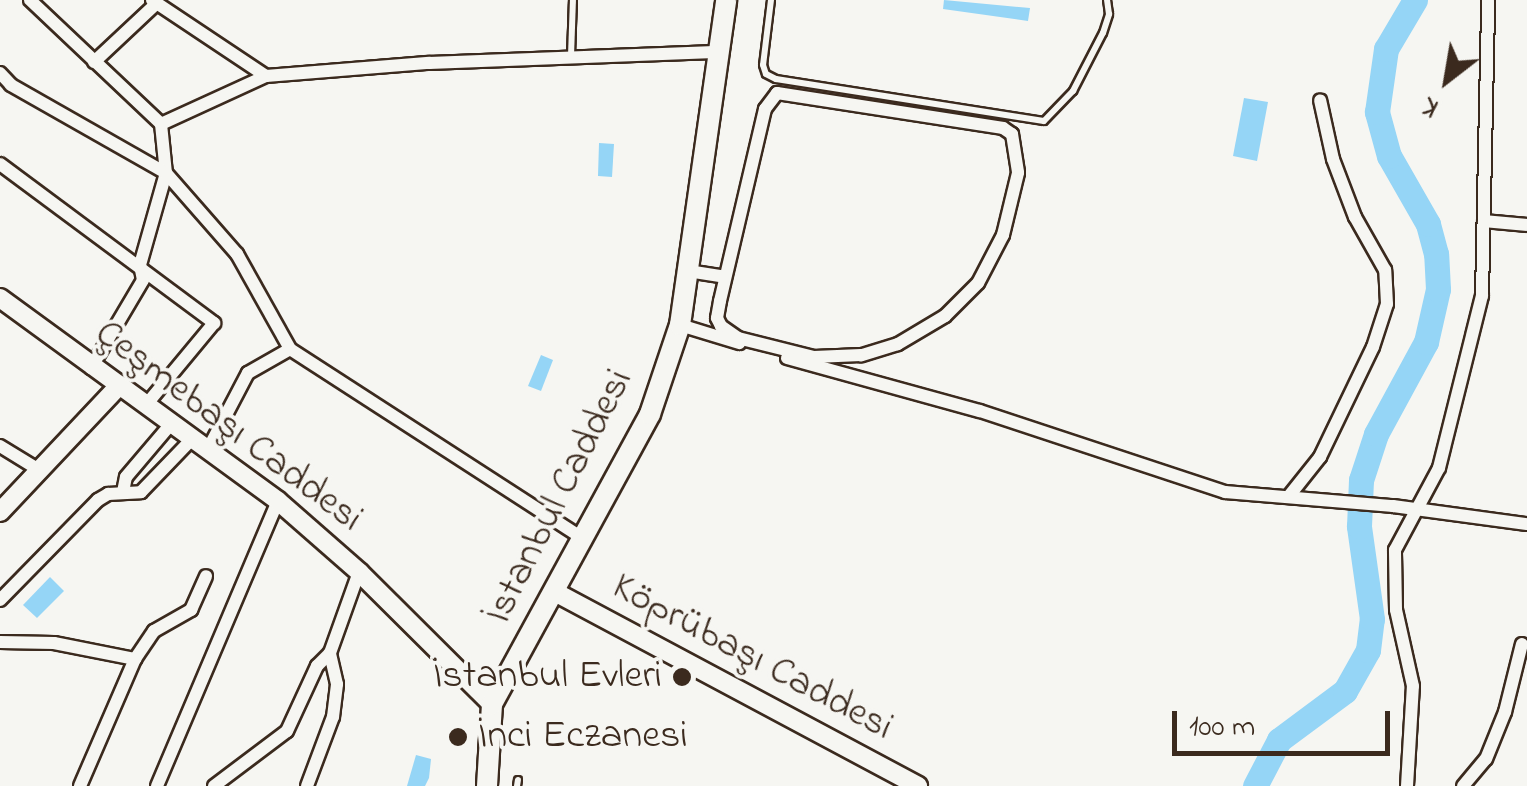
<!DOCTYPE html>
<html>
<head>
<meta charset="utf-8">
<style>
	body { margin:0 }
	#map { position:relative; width:1527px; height:786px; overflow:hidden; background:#f6f6f2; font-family:"Indie Flower",sans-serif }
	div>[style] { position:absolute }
	.water>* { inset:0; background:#95d5f6 }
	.river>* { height:25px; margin:-12.5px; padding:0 12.5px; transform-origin:12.5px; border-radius:12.5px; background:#95d5f6 }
	.roads { filter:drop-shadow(2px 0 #3b2a1e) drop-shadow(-2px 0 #3b2a1e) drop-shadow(0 2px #3b2a1e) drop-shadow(0 -2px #3b2a1e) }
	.service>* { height:6px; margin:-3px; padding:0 3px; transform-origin:3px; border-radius:3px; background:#f6f6f2 }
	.minor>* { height:12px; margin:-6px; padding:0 6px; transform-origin:6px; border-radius:6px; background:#f6f6f2 }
	.tertiary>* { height:18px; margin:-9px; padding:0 9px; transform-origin:9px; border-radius:9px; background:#f6f6f2 }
	.secondary>* { height:18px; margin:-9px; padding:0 9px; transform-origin:9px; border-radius:9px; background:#f6f6f2 }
	.primary>* { height:20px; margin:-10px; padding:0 10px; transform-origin:10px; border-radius:10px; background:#f6f6f2 }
	.dots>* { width:28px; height:28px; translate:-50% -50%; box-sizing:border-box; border:5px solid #f6f6f2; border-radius:50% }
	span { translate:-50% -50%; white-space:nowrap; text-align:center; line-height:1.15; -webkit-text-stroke:8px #f6f6f2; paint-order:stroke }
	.street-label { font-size:40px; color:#3b2a1e }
	.poi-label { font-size:40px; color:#3b2a1e }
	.right { translate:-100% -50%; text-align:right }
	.left { translate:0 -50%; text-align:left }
	.north { position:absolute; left:1397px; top:30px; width:100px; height:100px; -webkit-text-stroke:8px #f6f6f2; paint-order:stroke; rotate:211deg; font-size:28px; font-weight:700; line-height:40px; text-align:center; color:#3b2a1e }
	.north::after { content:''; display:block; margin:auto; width:35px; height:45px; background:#3b2a1e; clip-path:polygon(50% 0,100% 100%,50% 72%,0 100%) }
	.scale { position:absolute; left:1172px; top:711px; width:218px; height:45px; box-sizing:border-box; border:5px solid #3b2a1e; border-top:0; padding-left:12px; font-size:30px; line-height:35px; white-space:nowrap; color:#3b2a1e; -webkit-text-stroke:8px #f6f6f2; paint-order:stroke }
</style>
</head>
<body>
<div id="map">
	<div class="water">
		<div style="clip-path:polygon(944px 0,1030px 8px,1028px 21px,943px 9px)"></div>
		<div style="clip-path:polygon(1244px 98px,1268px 102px,1257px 161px,1233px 156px)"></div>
		<div style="clip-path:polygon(599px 143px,614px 144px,612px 177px,598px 176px)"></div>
		<div style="clip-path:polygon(541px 355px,553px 360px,541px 391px,528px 386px)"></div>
		<div style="clip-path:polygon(50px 577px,64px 591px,37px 618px,23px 605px)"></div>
		<div style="clip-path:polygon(416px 755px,431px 759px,429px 778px,425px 786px,407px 786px)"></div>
	</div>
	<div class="river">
		<div style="left:1255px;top:786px;width:52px;rotate:-62.4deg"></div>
		<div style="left:1279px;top:740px;width:82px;rotate:-36.6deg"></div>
		<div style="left:1345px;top:691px;width:47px;rotate:-60.7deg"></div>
		<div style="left:1368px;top:650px;width:31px;rotate:-83deg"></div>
		<div style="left:1372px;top:619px;width:94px;rotate:-98deg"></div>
		<div style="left:1359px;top:526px;width:46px;rotate:-87.5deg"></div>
		<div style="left:1361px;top:480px;width:48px;rotate:-71.9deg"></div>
		<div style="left:1376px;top:434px;width:105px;rotate:-61.5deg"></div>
		<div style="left:1426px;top:342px;width:54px;rotate:-77.2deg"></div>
		<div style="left:1438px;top:289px;width:35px;rotate:-93deg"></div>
		<div style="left:1436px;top:254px;width:31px;rotate:-105deg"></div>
		<div style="left:1428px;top:224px;width:78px;rotate:-119.8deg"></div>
		<div style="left:1389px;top:156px;width:46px;rotate:-105.3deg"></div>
		<div style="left:1377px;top:112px;width:64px;rotate:-81.9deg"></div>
		<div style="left:1386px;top:49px;width:57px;rotate:-59.4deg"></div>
	</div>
	<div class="roads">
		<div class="service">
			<div style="left:771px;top:0;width:65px;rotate:97deg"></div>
			<div style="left:763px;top:65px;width:9px;rotate:72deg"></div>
			<div style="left:766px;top:74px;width:11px;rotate:27deg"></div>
			<div style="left:776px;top:79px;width:271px;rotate:8.9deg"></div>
			<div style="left:1044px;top:121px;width:42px;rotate:-46deg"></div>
			<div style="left:1073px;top:91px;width:65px;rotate:-62.7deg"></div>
			<div style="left:1103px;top:33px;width:20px;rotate:-72deg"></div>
			<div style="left:1109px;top:14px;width:14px;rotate:-98deg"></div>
			<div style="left:571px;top:56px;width:56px;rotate:-88deg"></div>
			<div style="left:517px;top:786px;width:6px;rotate:-81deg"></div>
		</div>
		<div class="minor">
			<div style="left:30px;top:0;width:180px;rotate:43.4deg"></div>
			<div style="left:161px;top:124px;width:49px;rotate:84.2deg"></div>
			<div style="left:166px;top:173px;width:96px;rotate:105.8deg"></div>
			<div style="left:152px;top:0;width:137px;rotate:33.7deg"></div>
			<div style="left:94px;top:62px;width:86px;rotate:-43.1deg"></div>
			<div style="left:0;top:73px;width:16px;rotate:47deg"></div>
			<div style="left:11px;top:85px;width:178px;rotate:29.6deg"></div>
			<div style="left:166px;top:173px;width:108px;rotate:48.8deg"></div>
			<div style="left:237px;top:254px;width:109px;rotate:60.8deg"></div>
			<div style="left:290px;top:349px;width:348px;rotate:32.9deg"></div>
			<div style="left:777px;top:93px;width:229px;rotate:8.8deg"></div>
			<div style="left:1003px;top:128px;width:11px;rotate:34deg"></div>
			<div style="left:1012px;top:134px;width:39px;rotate:81deg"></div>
			<div style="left:1018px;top:173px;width:64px;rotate:103.6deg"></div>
			<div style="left:1003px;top:235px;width:54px;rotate:117.5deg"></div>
			<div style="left:978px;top:283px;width:47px;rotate:135deg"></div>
			<div style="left:945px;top:316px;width:55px;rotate:149.2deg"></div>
			<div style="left:898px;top:344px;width:39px;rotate:163deg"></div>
			<div style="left:861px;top:355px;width:47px;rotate:177.6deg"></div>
			<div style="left:814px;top:357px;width:78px;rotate:-166deg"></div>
			<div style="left:738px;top:338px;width:21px;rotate:-145deg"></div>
			<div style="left:721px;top:326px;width:9px;rotate:-117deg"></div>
			<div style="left:717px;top:318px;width:17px;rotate:-80deg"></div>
			<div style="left:720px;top:301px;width:197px;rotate:-76.8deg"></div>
			<div style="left:765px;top:109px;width:20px;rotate:-53deg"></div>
			<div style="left:161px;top:124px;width:115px;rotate:-24.6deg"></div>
			<div style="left:266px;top:76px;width:164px;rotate:-4.6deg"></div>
			<div style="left:429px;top:63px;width:292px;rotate:-2.2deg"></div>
			<div style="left:0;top:164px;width:267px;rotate:36.6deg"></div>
			<div style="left:214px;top:323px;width:107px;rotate:129.7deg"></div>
			<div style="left:1484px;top:221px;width:43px;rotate:5.3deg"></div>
			<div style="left:688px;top:271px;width:37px;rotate:9deg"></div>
			<div style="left:680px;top:325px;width:62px;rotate:17deg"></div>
			<div style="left:787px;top:358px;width:200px;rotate:15.4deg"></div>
			<div style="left:980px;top:411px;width:258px;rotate:18.3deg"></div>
			<div style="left:1225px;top:492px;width:169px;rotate:4.8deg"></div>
			<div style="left:1393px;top:506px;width:135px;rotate:7.7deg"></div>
			<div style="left:91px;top:368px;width:102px;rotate:-59.4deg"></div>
			<div style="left:143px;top:280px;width:15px;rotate:-101deg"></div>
			<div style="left:0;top:446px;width:48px;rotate:31.4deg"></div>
			<div style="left:207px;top:451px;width:88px;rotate:-62.3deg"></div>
			<div style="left:248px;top:373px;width:48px;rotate:-29.7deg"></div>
			<div style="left:123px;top:492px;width:15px;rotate:-79deg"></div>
			<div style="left:126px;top:477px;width:70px;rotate:-49.7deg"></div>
			<div style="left:1289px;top:496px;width:50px;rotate:-51.5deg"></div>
			<div style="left:1320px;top:457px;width:122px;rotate:-64.3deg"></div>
			<div style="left:1373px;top:347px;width:45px;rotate:-72deg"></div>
			<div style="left:1387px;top:304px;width:34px;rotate:-93deg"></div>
			<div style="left:1385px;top:270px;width:61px;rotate:-119.5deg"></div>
			<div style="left:1355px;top:217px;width:62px;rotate:-110.8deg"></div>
			<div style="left:1333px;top:159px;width:60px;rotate:-102.4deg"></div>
			<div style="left:0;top:600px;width:140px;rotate:-45.6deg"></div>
			<div style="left:98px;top:500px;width:12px;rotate:-31deg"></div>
			<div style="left:108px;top:494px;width:33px;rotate:-3deg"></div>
			<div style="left:141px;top:492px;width:72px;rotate:-46.1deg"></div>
			<div style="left:0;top:642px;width:54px;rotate:1.1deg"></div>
			<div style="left:54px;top:643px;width:83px;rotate:11.2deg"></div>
			<div style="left:80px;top:786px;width:138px;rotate:-66.6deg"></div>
			<div style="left:135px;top:659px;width:34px;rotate:-56deg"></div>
			<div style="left:154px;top:631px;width:43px;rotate:-29.6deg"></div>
			<div style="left:191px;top:610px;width:37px;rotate:-66deg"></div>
			<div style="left:157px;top:786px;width:310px;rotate:-67deg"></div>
			<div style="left:214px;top:786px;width:91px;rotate:-37deg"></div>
			<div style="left:287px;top:731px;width:72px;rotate:-65.2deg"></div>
			<div style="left:317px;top:666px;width:18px;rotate:-45deg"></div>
			<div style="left:330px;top:653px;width:86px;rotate:-70.3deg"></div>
			<div style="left:307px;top:786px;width:74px;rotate:-69.4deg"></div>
			<div style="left:333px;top:717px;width:33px;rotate:-83deg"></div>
			<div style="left:337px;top:684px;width:32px;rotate:-103deg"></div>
			<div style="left:1407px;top:786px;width:100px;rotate:-86.6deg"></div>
			<div style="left:1413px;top:686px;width:78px;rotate:-102.6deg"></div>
			<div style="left:1396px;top:610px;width:60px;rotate:-91deg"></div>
			<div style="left:1395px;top:550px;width:93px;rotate:-61.8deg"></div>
			<div style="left:1439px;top:468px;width:177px;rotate:-76deg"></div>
			<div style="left:1482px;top:296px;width:296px;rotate:-88.8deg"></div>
			<div style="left:1463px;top:786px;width:35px;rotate:-50deg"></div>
			<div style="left:1486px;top:759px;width:51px;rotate:-68deg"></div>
			<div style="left:1505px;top:712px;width:70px;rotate:-76deg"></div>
		</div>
		<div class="tertiary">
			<div style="left:553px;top:591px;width:414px;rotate:28.1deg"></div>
		</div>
		<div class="secondary">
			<div style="left:0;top:298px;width:344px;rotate:36.1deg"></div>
			<div style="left:278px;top:501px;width:108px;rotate:41.2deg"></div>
			<div style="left:359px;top:572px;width:187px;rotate:44.8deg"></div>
			<div style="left:0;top:512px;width:170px;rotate:-46.7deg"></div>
		</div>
		<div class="primary">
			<div style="left:487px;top:786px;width:82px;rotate:-86.5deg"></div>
			<div style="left:492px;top:704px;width:330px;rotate:-61.4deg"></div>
			<div style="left:650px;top:414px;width:94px;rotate:-71.4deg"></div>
			<div style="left:680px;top:325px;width:328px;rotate:-81.9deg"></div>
		</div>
	</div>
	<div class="dots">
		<div style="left:682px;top:677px;background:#3b2a1e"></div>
		<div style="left:458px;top:737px;background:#3b2a1e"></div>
	</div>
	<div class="street-label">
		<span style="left:228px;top:427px;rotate:37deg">Çeşmebaşı Caddesi</span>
		<span style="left:560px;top:497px;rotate:-63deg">İstanbul Caddesi</span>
		<span style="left:752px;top:658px;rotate:28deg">Köprübaşı Caddesi</span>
	</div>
	<div class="poi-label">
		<span class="right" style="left:662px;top:677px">İstanbul Evleri</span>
		<span class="left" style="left:478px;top:737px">İnci Eczanesi</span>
	</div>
	<div class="north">K</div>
	<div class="scale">100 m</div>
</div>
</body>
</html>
